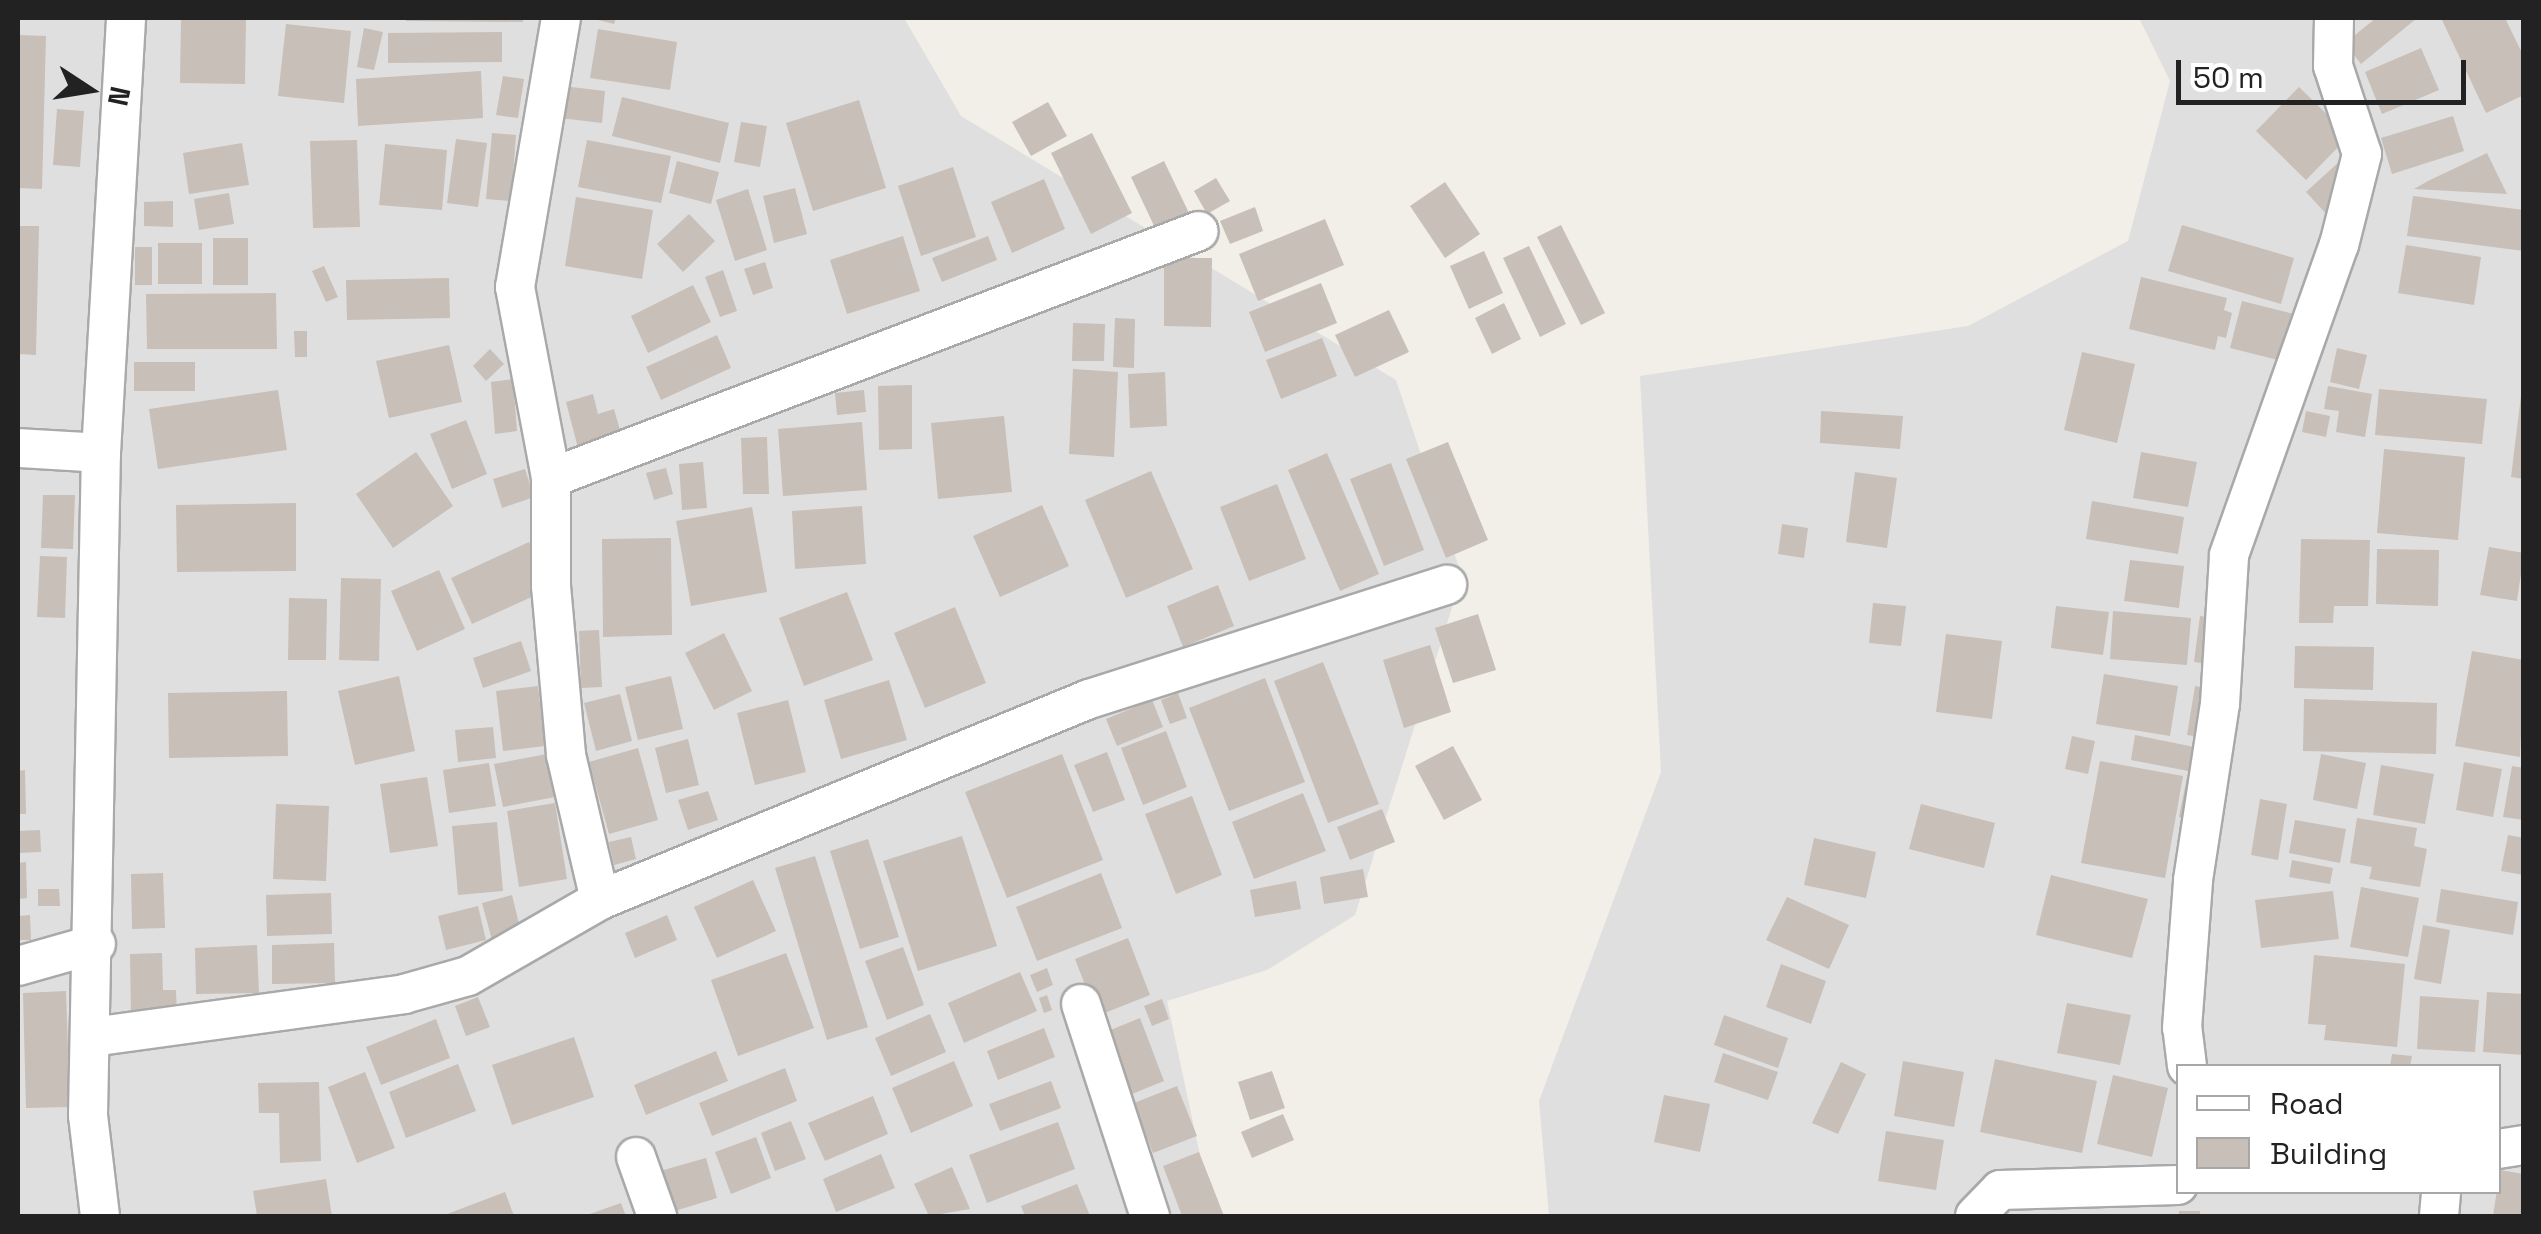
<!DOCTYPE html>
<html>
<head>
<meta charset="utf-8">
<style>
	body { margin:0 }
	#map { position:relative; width:2541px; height:1234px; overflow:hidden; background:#f2efe9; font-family:"Space Grotesk",sans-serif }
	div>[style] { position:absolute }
	.residential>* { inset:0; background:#e0dfdf }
	.building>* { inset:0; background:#c7bfb8 }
	.roads { filter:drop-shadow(2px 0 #a9a9a9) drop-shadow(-2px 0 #a9a9a9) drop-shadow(0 2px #a9a9a9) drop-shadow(0 -2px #a9a9a9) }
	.minor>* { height:38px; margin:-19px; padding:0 19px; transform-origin:19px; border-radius:19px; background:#fff }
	span { translate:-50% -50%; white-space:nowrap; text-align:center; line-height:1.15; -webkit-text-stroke:9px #fff; paint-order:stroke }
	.frame { position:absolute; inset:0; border:20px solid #222; pointer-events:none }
	.legend { position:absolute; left:2176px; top:1064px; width:325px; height:130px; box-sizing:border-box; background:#fff; border:2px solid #a7a7a7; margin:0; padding:12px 18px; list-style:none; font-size:30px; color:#222 }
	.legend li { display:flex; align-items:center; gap:20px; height:50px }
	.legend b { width:50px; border:2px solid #a7a7a7 }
	.north { position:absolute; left:40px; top:40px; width:100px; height:100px; -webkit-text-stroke:8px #fff; paint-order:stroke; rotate:102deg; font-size:28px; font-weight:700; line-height:40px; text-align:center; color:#222 }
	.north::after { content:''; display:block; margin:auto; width:35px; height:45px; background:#222; clip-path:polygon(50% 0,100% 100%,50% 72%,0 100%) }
	.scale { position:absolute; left:2176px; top:60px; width:290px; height:45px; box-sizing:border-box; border:5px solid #222; border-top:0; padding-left:12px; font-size:30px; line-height:35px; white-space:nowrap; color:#222; -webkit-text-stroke:8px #fff; paint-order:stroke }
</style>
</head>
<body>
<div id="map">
	<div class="residential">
		<div style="clip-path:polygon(18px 18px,904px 18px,961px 116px,1396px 380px,1462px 576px,1355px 915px,1267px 970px,1167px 1001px,1213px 1216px,18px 1216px)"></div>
		<div style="clip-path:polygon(evenodd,2139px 18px,2523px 18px,2523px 1216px,1549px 1216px,1539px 1101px,1661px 772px,1640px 376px,1968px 326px,2128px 241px,2170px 81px,2139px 18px,2178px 1066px,2498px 1066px,2498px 1192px,2178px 1192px,2178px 1066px)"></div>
	</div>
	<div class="building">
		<div style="clip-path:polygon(181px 18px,246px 18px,245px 84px,180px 83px)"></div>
		<div style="clip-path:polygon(406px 18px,523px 18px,523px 22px,406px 21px)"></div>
		<div style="clip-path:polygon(590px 18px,616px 18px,614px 24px)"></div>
		<div style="clip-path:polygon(2376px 18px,2417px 18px,2361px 64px,2345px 43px)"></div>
		<div style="clip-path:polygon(2441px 18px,2505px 18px,2524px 57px,2524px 95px,2486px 113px)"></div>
		<div style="clip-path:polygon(286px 24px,351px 31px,344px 103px,278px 96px)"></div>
		<div style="clip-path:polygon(364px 28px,383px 32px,374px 70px,357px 67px)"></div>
		<div style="clip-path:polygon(598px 29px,677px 42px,670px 90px,590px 78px)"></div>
		<div style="clip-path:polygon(502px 32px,502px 62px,388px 63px,388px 33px)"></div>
		<div style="clip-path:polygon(18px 35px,46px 36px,42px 189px,18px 188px)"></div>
		<div style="clip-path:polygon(2421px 48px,2439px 90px,2382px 114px,2365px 72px)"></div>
		<div style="clip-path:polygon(481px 71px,483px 118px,358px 126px,356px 79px)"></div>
		<div style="clip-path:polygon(503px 76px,524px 79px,518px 118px,496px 115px)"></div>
		<div style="clip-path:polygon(563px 86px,605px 91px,602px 123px,560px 118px)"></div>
		<div style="clip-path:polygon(2299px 87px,2349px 136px,2306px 180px,2256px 131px)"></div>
		<div style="clip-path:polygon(622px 97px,729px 123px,720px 163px,612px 136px)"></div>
		<div style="clip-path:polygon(859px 100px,886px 188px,813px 211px,786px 123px)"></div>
		<div style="clip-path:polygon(1048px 102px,1067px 136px,1031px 156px,1012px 122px)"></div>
		<div style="clip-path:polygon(57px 109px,84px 111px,80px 167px,53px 165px)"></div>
		<div style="clip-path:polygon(2453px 116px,2464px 151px,2392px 174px,2381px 138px)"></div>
		<div style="clip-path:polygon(741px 122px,767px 126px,760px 167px,734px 162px)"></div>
		<div style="clip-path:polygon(492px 133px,516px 135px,511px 201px,486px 199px)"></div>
		<div style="clip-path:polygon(1092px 133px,1132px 213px,1091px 234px,1051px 153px)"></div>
		<div style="clip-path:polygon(456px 139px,487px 143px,478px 207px,447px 203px)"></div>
		<div style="clip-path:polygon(357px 140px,360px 227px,313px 228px,310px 141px)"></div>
		<div style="clip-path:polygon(587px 140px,671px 156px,661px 203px,578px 187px)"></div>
		<div style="clip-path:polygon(242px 143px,249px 185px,189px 194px,183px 153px)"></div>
		<div style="clip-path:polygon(385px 144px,447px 150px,442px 210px,379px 205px)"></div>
		<div style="clip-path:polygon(2487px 153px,2507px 194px,2414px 189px,2428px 181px)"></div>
		<div style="clip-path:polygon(2341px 160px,2330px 218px,2306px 192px)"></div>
		<div style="clip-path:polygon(677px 161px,719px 172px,711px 204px,669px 193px)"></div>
		<div style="clip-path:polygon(1164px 161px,1189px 213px,1156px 230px,1131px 177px)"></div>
		<div style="clip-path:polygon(953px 167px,976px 237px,921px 256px,898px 186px)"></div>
		<div style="clip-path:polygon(1216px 178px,1230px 201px,1207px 214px,1194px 191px)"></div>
		<div style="clip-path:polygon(1044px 179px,1065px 229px,1012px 253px,991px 202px)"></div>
		<div style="clip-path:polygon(1445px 182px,1480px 234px,1445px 258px,1410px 206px)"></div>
		<div style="clip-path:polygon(795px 188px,807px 234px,774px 243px,763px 196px)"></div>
		<div style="clip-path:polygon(748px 189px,767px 250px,735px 261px,716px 200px)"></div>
		<div style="clip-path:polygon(229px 193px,234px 224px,199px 230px,194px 199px)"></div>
		<div style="clip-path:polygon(2413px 196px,2524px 210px,2524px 251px,2407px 236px)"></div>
		<div style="clip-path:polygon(576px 197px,653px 210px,642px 279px,565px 266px)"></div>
		<div style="clip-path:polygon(173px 201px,173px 227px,144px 226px,144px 202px)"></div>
		<div style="clip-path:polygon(1255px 207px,1263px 231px,1230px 244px,1220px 221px)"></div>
		<div style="clip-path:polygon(689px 214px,715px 241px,683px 272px,657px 244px)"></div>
		<div style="clip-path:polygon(1325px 219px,1344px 265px,1258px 301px,1239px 254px)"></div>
		<div style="clip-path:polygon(1561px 225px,1605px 313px,1581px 325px,1537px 237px)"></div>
		<div style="clip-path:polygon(2182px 225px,2294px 258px,2281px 304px,2168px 271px)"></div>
		<div style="clip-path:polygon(18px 226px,39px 226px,36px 355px,18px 354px)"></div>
		<div style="clip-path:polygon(903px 236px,920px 291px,847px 314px,830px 260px)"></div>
		<div style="clip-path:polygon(988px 236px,997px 260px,942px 282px,932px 258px)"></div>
		<div style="clip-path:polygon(213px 238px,248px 238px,248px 285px,213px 285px)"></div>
		<div style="clip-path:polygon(158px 243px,202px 243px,202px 284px,158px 284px)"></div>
		<div style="clip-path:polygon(2406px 245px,2481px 257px,2474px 305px,2398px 293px)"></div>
		<div style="clip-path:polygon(1529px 246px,1566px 324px,1540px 337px,1503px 258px)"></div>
		<div style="clip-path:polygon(135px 247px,152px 247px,152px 285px,135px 285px)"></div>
		<div style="clip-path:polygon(1484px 251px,1503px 293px,1469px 309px,1450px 266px)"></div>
		<div style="clip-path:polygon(1164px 258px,1212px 258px,1211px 327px,1164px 326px)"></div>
		<div style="clip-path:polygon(765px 262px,773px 288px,753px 295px,744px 269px)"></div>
		<div style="clip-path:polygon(324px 266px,338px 297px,326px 302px,312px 271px)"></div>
		<div style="clip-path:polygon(723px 270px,737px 311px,720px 317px,705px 277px)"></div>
		<div style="clip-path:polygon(2141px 277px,2227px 298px,2224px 310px,2232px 313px,2226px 338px,2218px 336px,2215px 350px,2129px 329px)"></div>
		<div style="clip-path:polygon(449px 278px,450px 318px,347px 320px,346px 280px)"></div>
		<div style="clip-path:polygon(1321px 283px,1337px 323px,1265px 352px,1249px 312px)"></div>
		<div style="clip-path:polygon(693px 285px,711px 322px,648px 353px,631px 316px)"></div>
		<div style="clip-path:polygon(276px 293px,277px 349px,147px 349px,146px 294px)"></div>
		<div style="clip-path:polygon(2242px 301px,2298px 315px,2286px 362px,2230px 348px)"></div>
		<div style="clip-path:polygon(1504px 303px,1521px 339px,1492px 354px,1475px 318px)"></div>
		<div style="clip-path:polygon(1389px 310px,1409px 352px,1355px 377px,1335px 335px)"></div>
		<div style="clip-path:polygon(1115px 318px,1135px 319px,1134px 368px,1113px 367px)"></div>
		<div style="clip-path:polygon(1073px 323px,1105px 324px,1104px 361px,1072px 361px)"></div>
		<div style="clip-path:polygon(294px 331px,307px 331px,307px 357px,295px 357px)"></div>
		<div style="clip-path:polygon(717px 335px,731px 368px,661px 400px,646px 367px)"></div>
		<div style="clip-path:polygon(1322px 338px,1337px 376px,1281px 399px,1266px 360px)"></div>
		<div style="clip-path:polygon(449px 345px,462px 402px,389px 418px,376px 361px)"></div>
		<div style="clip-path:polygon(2337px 348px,2367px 355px,2359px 389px,2330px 382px)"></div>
		<div style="clip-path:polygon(490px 349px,504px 364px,486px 381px,473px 366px)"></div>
		<div style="clip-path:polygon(2082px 352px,2135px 364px,2117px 443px,2064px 430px)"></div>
		<div style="clip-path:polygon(134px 362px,195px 362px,195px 391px,134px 391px)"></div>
		<div style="clip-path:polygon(1073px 369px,1118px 372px,1114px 457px,1069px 454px)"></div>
		<div style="clip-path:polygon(1165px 372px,1167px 426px,1130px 428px,1128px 374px)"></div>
		<div style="clip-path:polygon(513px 379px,517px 431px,495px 434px,491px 382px)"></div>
		<div style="clip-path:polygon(912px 385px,912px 449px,879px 450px,878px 386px)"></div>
		<div style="clip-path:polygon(2328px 386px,2372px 394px,2365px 437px,2336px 432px,2339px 411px,2324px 409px)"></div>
		<div style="clip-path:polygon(2379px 389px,2487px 399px,2482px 444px,2375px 435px)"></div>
		<div style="clip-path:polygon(278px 390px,287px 450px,158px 469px,149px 409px)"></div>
		<div style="clip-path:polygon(864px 390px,866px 412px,837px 415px,835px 393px)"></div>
		<div style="clip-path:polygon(593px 394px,598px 414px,614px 409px,622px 437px,578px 448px,566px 402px)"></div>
		<div style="clip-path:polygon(2521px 396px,2524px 396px,2524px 479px,2511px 477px)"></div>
		<div style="clip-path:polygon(1821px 411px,1903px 416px,1900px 449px,1820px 443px)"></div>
		<div style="clip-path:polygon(2306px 411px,2330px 416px,2326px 437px,2302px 432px)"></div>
		<div style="clip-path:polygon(1004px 416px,1012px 492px,938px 499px,931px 423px)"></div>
		<div style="clip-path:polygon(466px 420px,487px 474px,452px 489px,430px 434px)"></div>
		<div style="clip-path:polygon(862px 422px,867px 490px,783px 496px,778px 429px)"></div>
		<div style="clip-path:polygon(767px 437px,769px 494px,743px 494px,741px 438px)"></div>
		<div style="clip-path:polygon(1448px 442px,1488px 540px,1446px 558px,1406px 459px)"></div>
		<div style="clip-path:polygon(2384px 449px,2465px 457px,2458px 540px,2377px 533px)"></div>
		<div style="clip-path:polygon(416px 452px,453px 506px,393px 548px,356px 494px)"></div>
		<div style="clip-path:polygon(2141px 452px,2197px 462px,2188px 507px,2133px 498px)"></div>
		<div style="clip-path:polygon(1327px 453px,1379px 574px,1340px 591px,1288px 470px)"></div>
		<div style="clip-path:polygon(703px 462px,707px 508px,682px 510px,679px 464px)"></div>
		<div style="clip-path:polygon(1391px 463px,1424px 550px,1384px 566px,1350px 479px)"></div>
		<div style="clip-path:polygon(666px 468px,673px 494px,654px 500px,646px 473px)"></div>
		<div style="clip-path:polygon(525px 469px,534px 497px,502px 508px,493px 479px)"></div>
		<div style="clip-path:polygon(1151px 471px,1193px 569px,1126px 598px,1085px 500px)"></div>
		<div style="clip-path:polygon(1855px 472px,1897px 478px,1887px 548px,1846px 542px)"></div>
		<div style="clip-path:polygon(1277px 484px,1306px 559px,1249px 581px,1220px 507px)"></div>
		<div style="clip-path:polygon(43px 495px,75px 495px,73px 549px,41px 548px)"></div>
		<div style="clip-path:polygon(2092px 501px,2184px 517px,2178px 554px,2086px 539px)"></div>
		<div style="clip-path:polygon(296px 503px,296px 571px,177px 572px,176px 505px)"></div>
		<div style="clip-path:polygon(1042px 505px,1069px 566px,1000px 597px,973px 536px)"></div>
		<div style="clip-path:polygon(862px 506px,866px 564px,795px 569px,792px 511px)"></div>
		<div style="clip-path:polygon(752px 507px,767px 592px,691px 606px,676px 521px)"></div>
		<div style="clip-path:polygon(1782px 524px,1808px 528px,1804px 558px,1778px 554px)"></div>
		<div style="clip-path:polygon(671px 538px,672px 635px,603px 637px,602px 539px)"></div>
		<div style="clip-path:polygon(2301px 539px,2370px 540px,2368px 606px,2334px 606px,2333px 623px,2299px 623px)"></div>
		<div style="clip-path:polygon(529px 542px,549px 589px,472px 624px,451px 578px)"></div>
		<div style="clip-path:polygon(2489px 547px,2524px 553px,2517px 601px,2480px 595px)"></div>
		<div style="clip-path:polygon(2377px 549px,2439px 550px,2438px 606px,2376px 604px)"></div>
		<div style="clip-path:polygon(40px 556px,67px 557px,65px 618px,37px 617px)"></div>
		<div style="clip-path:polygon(2130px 560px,2184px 566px,2179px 608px,2124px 601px)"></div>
		<div style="clip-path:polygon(439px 570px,465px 629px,417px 651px,391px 591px)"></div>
		<div style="clip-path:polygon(341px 578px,381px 579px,379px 661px,339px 660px)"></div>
		<div style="clip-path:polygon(1218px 585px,1234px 626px,1183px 647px,1167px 606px)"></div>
		<div style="clip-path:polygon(847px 592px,873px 660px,804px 686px,779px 618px)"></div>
		<div style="clip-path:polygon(289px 598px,327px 599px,326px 660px,288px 660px)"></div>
		<div style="clip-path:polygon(1873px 603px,1906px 606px,1901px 646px,1869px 643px)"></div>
		<div style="clip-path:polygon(2056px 606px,2109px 612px,2103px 655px,2051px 648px)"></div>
		<div style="clip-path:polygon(955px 607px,986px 683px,925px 708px,894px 633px)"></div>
		<div style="clip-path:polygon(2113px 611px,2191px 618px,2187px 665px,2110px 659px)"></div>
		<div style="clip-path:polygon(1478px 614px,1496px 670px,1453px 683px,1435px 628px)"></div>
		<div style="clip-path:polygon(2200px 616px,2222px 619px,2216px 665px,2194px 662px)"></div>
		<div style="clip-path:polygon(599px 630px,602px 687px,581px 688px,579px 631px)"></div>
		<div style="clip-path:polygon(724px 633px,752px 691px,714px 710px,685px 653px)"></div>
		<div style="clip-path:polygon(1946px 634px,2002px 641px,1992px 719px,1936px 712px)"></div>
		<div style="clip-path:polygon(521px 641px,531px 671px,483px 688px,473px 658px)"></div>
		<div style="clip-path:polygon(1430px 645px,1451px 712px,1404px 728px,1383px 660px)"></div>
		<div style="clip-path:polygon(2295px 646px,2374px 647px,2373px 690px,2294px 688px)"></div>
		<div style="clip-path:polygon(2472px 651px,2524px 660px,2520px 757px,2455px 746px)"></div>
		<div style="clip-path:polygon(1323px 662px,1379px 804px,1328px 823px,1274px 681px)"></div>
		<div style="clip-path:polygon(2104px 674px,2178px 686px,2170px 736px,2096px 724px)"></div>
		<div style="clip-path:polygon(399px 676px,415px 751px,355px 765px,338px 691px)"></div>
		<div style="clip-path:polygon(671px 676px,683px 729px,638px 740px,625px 687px)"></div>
		<div style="clip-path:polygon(1265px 678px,1305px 782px,1229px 811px,1189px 708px)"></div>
		<div style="clip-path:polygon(889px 680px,907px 740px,841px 759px,824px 700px)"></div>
		<div style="clip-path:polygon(538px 686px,545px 746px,503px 751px,496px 691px)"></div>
		<div style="clip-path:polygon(2195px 686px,2216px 690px,2207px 738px,2187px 735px)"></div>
		<div style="clip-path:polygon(287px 691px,288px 756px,169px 758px,168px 693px)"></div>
		<div style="clip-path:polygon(1178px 693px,1187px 718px,1170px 724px,1161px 700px)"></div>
		<div style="clip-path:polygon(620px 694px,632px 741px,596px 751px,584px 703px)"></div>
		<div style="clip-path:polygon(2304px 699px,2437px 703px,2436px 754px,2303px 751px)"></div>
		<div style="clip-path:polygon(788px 700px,806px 772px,755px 785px,737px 713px)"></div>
		<div style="clip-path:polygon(1152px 700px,1163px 727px,1117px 746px,1106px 719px)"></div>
		<div style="clip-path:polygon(493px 727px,496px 758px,458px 762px,455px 730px)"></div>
		<div style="clip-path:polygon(1166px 731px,1187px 787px,1143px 805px,1121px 748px)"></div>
		<div style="clip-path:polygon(2135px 735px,2204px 749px,2199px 773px,2131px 760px)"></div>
		<div style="clip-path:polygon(2072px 736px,2095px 741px,2088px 774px,2065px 769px)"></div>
		<div style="clip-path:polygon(688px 739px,699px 785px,666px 793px,655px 748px)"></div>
		<div style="clip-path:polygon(1453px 746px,1482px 800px,1444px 820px,1415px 766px)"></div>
		<div style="clip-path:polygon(638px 748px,658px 820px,609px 834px,589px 762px)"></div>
		<div style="clip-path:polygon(1107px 752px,1125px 800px,1093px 812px,1074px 765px)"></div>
		<div style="clip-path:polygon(547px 754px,555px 797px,503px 807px,494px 764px)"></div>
		<div style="clip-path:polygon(1062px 754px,1103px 860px,1007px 898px,965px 792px)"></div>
		<div style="clip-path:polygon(2321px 754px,2366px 763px,2357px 809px,2313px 800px)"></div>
		<div style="clip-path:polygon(2100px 761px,2183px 776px,2165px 878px,2081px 863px)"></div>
		<div style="clip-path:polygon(2464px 762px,2502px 769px,2493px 817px,2456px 810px)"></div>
		<div style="clip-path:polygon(489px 763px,496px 806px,449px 813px,443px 770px)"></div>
		<div style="clip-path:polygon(2381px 765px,2434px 774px,2425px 824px,2373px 815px)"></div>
		<div style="clip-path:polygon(2512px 766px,2524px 768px,2524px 820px,2503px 817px)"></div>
		<div style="clip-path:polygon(25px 770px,26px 814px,18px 814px,18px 771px)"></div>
		<div style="clip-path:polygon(427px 777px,438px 846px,390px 853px,380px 784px)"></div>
		<div style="clip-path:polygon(2187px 777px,2204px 779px,2196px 821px,2179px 817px)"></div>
		<div style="clip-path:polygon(708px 791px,718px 820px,688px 830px,678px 800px)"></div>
		<div style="clip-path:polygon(1303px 793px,1326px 851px,1254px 879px,1232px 822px)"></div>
		<div style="clip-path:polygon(1192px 796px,1222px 875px,1176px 894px,1145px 814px)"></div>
		<div style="clip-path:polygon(2260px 799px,2287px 804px,2278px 860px,2251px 855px)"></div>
		<div style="clip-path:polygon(555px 803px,567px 879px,519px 887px,507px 811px)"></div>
		<div style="clip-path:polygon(276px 804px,329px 806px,326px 881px,273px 879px)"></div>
		<div style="clip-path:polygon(1921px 804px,1995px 823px,1984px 868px,1909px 849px)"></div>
		<div style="clip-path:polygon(1382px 809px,1395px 842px,1350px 860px,1337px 827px)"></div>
		<div style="clip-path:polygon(2357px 818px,2417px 828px,2414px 846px,2427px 849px,2420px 887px,2369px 879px,2372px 867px,2350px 863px)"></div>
		<div style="clip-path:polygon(2295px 820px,2346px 829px,2340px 863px,2289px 853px)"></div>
		<div style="clip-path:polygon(497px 822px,503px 891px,458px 895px,452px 826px)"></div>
		<div style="clip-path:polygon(40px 830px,41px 852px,18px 853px,18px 831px)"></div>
		<div style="clip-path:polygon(2508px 835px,2524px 838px,2524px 875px,2501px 871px)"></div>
		<div style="clip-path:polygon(962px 836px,997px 946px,918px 971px,883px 861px)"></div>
		<div style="clip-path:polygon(631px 837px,636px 859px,614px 865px,609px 842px)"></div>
		<div style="clip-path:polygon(1814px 838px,1876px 852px,1866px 898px,1804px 885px)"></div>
		<div style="clip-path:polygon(868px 839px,899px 937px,860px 949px,830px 851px)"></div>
		<div style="clip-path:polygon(815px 856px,868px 1027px,827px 1040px,775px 868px)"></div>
		<div style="clip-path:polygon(2292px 860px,2333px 868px,2330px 884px,2289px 877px)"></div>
		<div style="clip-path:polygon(26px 862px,27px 898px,18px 899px,18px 863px)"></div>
		<div style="clip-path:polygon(1363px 869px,1368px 897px,1324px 904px,1320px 877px)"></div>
		<div style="clip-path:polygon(163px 873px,165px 928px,132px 929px,131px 874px)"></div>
		<div style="clip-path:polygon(1101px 873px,1122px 928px,1037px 961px,1016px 907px)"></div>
		<div style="clip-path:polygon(2051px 875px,2148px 899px,2132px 958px,2036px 935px)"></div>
		<div style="clip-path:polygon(753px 880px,776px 931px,717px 958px,694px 907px)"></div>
		<div style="clip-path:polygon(1296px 881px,1301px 909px,1255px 917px,1250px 890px)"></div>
		<div style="clip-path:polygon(2361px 887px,2419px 898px,2408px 957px,2350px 947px)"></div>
		<div style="clip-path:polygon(38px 889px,59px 889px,60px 906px,38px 906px)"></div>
		<div style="clip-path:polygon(2441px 889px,2518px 902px,2513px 935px,2436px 922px)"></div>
		<div style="clip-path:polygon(2333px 891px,2339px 939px,2261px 948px,2255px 900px)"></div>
		<div style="clip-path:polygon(331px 893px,332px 934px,267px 936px,266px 895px)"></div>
		<div style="clip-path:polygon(512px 895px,521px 932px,492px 940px,482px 903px)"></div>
		<div style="clip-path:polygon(1787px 897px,1849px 925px,1829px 969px,1766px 940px)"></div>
		<div style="clip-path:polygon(478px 906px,486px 940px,446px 950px,438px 916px)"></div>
		<div style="clip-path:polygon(30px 915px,31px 940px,18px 940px,18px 916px)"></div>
		<div style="clip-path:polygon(667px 915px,677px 940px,635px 958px,625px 933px)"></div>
		<div style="clip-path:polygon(2423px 925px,2450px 930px,2441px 984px,2414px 979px)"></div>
		<div style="clip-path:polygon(1128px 938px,1150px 995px,1097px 1016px,1075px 959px)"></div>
		<div style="clip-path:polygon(334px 943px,335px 983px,272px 984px,272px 945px)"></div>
		<div style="clip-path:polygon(257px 945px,259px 993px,196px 994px,195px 948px)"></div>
		<div style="clip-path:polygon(903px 947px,924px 1005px,887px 1020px,865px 961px)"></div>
		<div style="clip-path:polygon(162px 953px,163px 990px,176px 990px,177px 1015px,131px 1017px,130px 954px)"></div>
		<div style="clip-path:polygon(786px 953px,814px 1028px,738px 1056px,711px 980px)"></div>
		<div style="clip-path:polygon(2314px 955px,2405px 964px,2397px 1047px,2324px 1040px,2326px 1025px,2308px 1024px)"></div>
		<div style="clip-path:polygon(1781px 964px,1826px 981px,1811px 1024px,1766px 1007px)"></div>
		<div style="clip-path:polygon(1047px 968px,1053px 985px,1037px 992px,1030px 975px)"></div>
		<div style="clip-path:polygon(1020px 972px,1037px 1011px,964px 1043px,948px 1003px)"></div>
		<div style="clip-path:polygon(66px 991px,70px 1107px,26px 1108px,23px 993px)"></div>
		<div style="clip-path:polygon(2487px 992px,2524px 994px,2524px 1055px,2483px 1052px)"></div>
		<div style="clip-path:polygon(1047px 995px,1052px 1010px,1044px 1013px,1039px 998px)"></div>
		<div style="clip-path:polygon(2420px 996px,2479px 1000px,2475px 1052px,2417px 1049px)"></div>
		<div style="clip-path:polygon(478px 997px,490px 1027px,466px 1036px,455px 1006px)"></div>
		<div style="clip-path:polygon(1162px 999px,1169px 1019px,1152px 1026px,1144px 1006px)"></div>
		<div style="clip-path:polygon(2067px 1003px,2131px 1015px,2120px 1065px,2057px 1053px)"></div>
		<div style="clip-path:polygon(930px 1014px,946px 1052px,891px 1076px,875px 1038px)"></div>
		<div style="clip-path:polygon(1724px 1015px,1788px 1038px,1778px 1068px,1714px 1045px)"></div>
		<div style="clip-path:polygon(1140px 1018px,1164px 1081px,1132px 1094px,1108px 1031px)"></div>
		<div style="clip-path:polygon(436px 1019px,450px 1058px,381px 1085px,366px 1047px)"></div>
		<div style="clip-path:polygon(1044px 1028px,1055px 1057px,998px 1080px,987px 1051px)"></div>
		<div style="clip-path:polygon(574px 1037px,594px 1097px,512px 1125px,492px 1065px)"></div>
		<div style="clip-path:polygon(716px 1051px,728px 1081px,646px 1115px,634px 1085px)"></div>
		<div style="clip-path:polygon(1723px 1053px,1778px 1072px,1768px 1100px,1714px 1082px)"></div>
		<div style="clip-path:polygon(2392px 1054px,2412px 1056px,2410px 1066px,2390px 1066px)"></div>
		<div style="clip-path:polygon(1995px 1059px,2097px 1081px,2082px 1153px,1980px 1132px)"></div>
		<div style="clip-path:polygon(954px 1061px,973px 1106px,911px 1133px,892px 1088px)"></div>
		<div style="clip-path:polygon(1903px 1061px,1964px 1072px,1954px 1127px,1894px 1116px)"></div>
		<div style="clip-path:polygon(1841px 1062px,1866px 1074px,1838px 1134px,1812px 1123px)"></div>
		<div style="clip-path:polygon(458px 1064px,476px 1111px,406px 1138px,389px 1092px)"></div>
		<div style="clip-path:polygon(785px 1068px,797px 1101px,712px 1136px,699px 1103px)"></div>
		<div style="clip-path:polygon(1272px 1071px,1285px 1108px,1250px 1120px,1238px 1082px)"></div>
		<div style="clip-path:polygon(365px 1072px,395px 1148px,357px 1163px,328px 1087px)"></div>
		<div style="clip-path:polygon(2113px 1075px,2168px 1088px,2152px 1157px,2097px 1144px)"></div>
		<div style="clip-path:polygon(1051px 1081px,1061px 1108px,1000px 1131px,989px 1104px)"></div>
		<div style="clip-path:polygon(319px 1082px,321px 1161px,280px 1163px,279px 1113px,259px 1113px,258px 1083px)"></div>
		<div style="clip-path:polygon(1177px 1086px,1197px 1136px,1153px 1153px,1134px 1103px)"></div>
		<div style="clip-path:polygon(1664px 1095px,1710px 1104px,1700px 1152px,1654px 1142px)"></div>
		<div style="clip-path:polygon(873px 1096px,888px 1134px,825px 1161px,808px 1123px)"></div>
		<div style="clip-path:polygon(1283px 1114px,1294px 1140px,1252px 1158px,1241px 1132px)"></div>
		<div style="clip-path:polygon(791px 1121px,806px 1159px,775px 1171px,761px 1133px)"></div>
		<div style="clip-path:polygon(1058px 1122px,1075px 1169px,987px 1203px,969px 1155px)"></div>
		<div style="clip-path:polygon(1886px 1131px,1944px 1140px,1936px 1190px,1878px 1181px)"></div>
		<div style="clip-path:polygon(756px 1137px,771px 1178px,731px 1194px,715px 1152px)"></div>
		<div style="clip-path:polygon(1199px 1152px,1224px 1216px,1182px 1216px,1163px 1166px)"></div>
		<div style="clip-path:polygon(881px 1154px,895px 1188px,836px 1212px,823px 1179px)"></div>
		<div style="clip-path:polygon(706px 1158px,717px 1198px,665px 1214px,653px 1173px)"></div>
		<div style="clip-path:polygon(952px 1167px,970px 1209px,929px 1216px,914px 1184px)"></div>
		<div style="clip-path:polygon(2500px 1170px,2524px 1174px,2524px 1216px,2493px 1216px)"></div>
		<div style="clip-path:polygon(326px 1179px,332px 1216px,257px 1216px,253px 1191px)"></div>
		<div style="clip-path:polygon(1077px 1184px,1090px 1216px,1025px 1216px,1021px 1206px)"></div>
		<div style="clip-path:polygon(505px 1192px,514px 1216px,442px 1216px)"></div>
		<div style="clip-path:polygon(621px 1203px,626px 1216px,584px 1216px)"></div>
		<div style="clip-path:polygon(2179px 1211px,2200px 1211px,2200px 1216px,2179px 1216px)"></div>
	</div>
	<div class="roads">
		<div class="minor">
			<div style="left:561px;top:18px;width:273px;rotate:99.7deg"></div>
			<div style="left:515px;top:287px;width:194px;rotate:79.3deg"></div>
			<div style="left:551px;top:478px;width:108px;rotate:90deg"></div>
			<div style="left:551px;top:586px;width:170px;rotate:84.9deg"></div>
			<div style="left:566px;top:755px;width:149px;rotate:76.8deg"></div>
			<div style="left:18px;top:448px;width:83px;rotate:3.4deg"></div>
			<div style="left:551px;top:478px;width:693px;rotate:-20.87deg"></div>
			<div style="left:18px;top:966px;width:81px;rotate:-15.8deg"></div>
			<div style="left:1081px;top:1004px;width:223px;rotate:72deg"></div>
			<div style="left:92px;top:1037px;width:315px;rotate:-7.8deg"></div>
			<div style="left:404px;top:994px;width:66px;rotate:-15.7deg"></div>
			<div style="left:468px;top:976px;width:152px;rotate:-29.9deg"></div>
			<div style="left:600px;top:900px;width:529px;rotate:-22.34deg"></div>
			<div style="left:1089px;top:699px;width:376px;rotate:-17.7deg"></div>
			<div style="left:2187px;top:1066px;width:38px;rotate:-97deg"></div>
			<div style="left:2182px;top:1028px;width:148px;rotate:-85.7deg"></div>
			<div style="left:2193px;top:880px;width:178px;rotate:-81.3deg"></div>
			<div style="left:2220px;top:704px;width:149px;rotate:-86.5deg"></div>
			<div style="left:2229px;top:555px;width:329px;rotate:-70.5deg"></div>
			<div style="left:2339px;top:245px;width:94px;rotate:-75.8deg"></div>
			<div style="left:2362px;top:154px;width:93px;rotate:-108.2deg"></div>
			<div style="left:2333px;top:66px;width:48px;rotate:-88.8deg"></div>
			<div style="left:2498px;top:1149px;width:26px;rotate:-9deg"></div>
			<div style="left:636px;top:1157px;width:63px;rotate:70.4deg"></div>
			<div style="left:100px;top:1216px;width:102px;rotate:-96.8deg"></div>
			<div style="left:88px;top:1115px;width:662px;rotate:-88.88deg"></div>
			<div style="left:101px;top:453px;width:436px;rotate:-86.7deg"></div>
			<div style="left:1975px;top:1216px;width:36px;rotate:-46deg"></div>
			<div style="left:2000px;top:1190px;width:178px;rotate:-1.6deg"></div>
			<div style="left:2439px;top:1216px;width:24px;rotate:-85deg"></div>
		</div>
	</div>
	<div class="frame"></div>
	<ul class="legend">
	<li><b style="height:12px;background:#fff"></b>Road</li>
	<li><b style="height:28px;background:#c7bfb8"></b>Building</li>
	</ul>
	<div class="north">N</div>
	<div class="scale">50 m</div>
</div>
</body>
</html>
